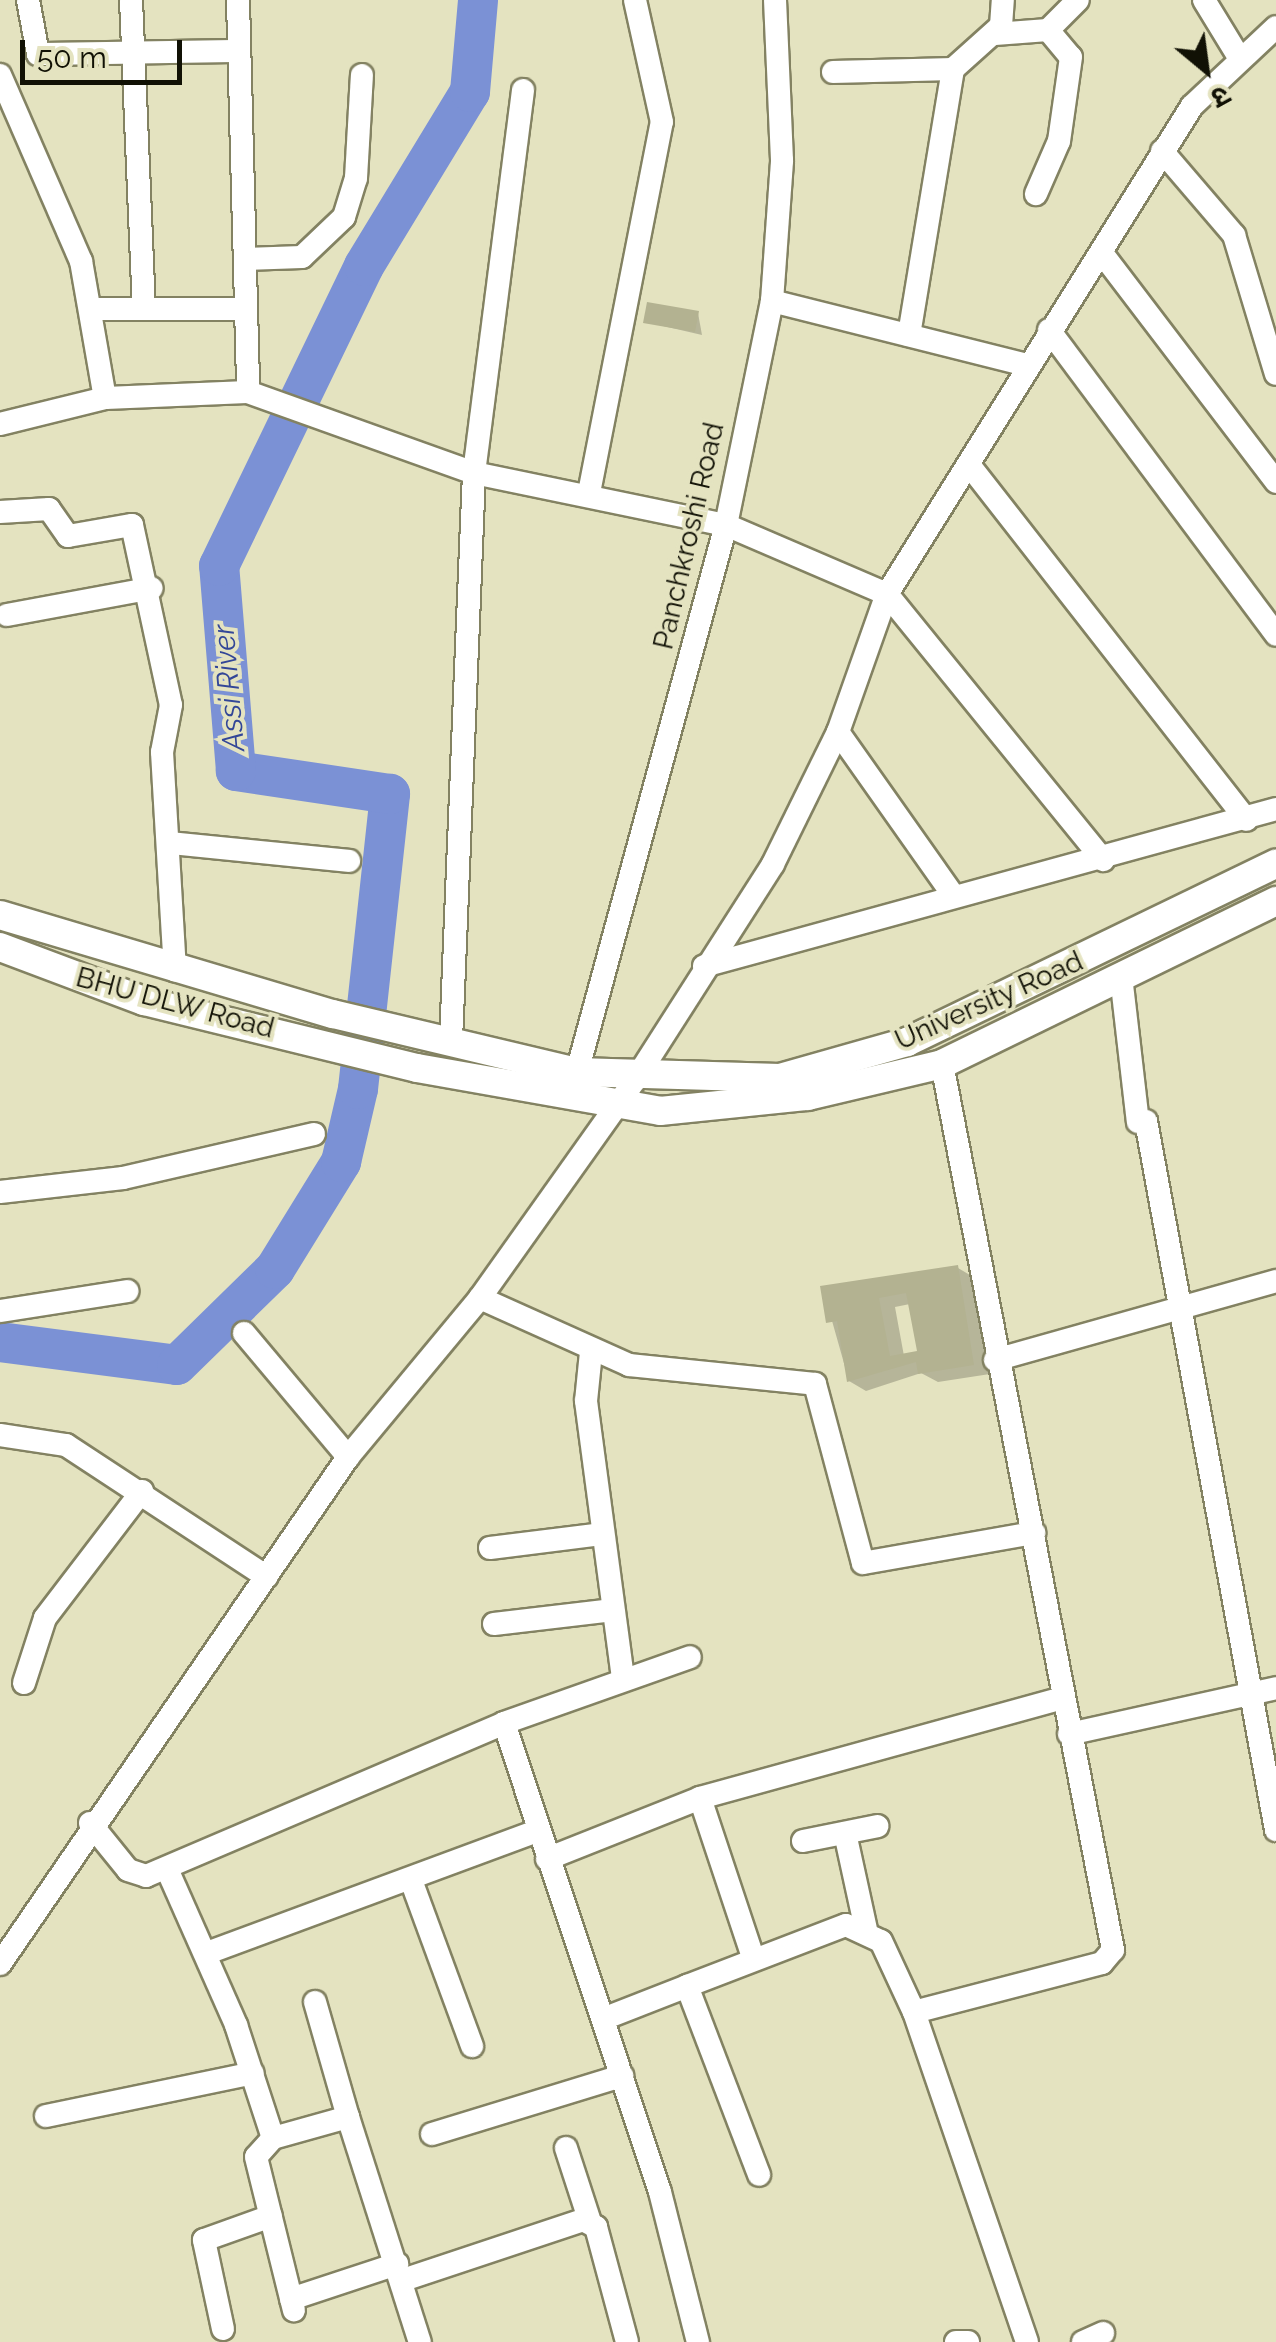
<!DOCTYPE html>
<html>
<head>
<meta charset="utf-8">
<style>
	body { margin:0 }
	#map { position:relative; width:1276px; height:2342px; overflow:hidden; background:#e4e3c0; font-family:Raleway,"Noto Sans Devanagari",sans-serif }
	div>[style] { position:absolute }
	.shadow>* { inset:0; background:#0003 }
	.river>* { height:40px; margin:-20px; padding:0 20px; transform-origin:20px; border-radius:20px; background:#7b91d5 }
	.building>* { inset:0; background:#b3b291 }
	.roads { filter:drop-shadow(2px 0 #838262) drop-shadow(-2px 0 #838262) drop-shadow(0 2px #838262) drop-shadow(0 -2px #838262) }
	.minor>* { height:22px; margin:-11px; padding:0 11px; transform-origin:11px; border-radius:11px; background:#fff }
	.major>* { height:28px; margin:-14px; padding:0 14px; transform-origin:14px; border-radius:14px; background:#fff }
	span { translate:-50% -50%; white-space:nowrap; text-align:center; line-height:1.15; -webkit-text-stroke:8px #e4e3c0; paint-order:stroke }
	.street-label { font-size:28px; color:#111105 }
	.water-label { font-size:30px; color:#324697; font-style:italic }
	.north { position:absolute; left:1156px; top:20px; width:100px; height:100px; -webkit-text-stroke:8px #e4e3c0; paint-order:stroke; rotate:151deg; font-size:28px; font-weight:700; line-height:40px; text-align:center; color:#111105 }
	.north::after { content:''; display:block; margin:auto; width:35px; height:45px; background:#111105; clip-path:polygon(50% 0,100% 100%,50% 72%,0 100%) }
	.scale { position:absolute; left:20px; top:40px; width:162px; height:45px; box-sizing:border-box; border:5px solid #111105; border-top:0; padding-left:12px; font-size:30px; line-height:35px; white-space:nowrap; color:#111105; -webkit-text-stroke:8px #e4e3c0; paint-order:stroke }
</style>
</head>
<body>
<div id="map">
	<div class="shadow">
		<div style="clip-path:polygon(698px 313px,702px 335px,646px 322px)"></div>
		<div style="clip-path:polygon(evenodd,958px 1268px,975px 1278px,990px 1374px,938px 1382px,921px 1373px,866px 1391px,849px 1381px,823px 1289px,958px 1268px,910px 1304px,920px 1353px,904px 1356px,895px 1307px,910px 1304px)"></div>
	</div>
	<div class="river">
		<div style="left:0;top:1342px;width:178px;rotate:7.4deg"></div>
		<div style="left:177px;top:1365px;width:137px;rotate:-44.4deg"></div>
		<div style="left:275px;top:1269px;width:126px;rotate:-58.3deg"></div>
		<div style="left:341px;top:1162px;width:75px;rotate:-76.9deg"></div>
		<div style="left:358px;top:1089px;width:297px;rotate:-83.8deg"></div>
		<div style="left:390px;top:794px;width:156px;rotate:-171.5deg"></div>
		<div style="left:236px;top:771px;width:206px;rotate:-94.7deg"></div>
		<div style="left:219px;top:566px;width:333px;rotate:-64.2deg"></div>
		<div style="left:364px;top:266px;width:204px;rotate:-58.7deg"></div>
		<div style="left:470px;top:92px;width:92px;rotate:-85deg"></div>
	</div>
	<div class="building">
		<div style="clip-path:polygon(647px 302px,699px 311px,695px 332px,643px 323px)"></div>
		<div style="clip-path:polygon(evenodd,958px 1265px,974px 1365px,918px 1374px,916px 1362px,847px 1382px,837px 1321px,826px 1323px,820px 1286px,958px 1265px,906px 1293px,917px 1351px,890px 1356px,879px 1298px,906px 1293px)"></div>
	</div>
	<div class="roads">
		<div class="minor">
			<div style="left:28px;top:0;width:55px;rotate:79.5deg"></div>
			<div style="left:38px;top:54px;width:201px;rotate:-0.9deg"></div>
			<div style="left:131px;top:0;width:306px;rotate:87.6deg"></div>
			<div style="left:238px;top:0;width:392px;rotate:88.5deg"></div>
			<div style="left:1204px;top:0;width:63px;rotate:58.6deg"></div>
			<div style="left:1048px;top:30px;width:42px;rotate:-45deg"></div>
			<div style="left:995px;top:34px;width:53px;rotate:-4.3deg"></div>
			<div style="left:1048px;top:30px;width:35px;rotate:50deg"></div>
			<div style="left:1071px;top:57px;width:85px;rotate:98.1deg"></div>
			<div style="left:1059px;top:141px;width:58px;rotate:113.5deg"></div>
			<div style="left:833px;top:72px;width:120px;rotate:-1.4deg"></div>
			<div style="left:0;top:75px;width:203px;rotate:66.5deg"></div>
			<div style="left:81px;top:261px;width:139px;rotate:80.1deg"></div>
			<div style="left:1162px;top:151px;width:111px;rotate:49.4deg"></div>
			<div style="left:1234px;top:235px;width:145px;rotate:73.2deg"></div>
			<div style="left:1101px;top:252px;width:289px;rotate:52.7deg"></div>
			<div style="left:245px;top:259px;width:57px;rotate:-2deg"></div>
			<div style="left:302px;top:257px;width:58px;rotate:-43.6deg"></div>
			<div style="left:344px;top:217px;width:41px;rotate:-72.9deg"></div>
			<div style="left:356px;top:178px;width:103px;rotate:-86.7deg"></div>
			<div style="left:772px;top:301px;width:263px;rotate:14.1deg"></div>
			<div style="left:94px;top:309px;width:152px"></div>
			<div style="left:1049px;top:330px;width:380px;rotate:53.3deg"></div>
			<div style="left:909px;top:335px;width:270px;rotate:-80.6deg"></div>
			<div style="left:953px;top:69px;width:64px;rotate:-41.9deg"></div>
			<div style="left:1001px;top:26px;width:26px;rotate:-86deg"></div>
			<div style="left:0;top:424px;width:108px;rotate:-13.9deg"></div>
			<div style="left:105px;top:398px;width:143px;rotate:-2.4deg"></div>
			<div style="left:248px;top:392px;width:240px;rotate:19.7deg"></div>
			<div style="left:474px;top:473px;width:257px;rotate:11.7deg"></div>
			<div style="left:726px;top:525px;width:175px;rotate:23.2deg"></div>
			<div style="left:887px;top:594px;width:343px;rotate:50.9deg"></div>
			<div style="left:970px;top:466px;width:449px;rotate:52deg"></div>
			<div style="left:589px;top:493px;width:378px;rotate:-78.9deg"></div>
			<div style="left:662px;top:122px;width:125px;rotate:-102.5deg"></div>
			<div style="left:0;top:512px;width:49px;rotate:-3.5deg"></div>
			<div style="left:49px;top:509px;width:33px;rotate:55deg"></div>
			<div style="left:68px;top:536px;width:65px;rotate:-9.8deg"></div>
			<div style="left:132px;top:525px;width:184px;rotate:77.8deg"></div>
			<div style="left:171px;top:705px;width:48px;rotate:100.8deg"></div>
			<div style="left:162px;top:752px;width:219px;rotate:86.6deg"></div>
			<div style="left:7px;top:615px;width:147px;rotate:-10.5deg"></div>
			<div style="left:838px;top:732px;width:194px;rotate:54.8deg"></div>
			<div style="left:170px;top:843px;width:180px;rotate:5.7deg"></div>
			<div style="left:704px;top:966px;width:593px;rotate:-15.35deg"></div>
			<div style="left:1121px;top:976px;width:147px;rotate:83.4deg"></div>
			<div style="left:451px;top:1041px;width:568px;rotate:-87.68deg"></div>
			<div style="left:474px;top:473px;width:386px;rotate:-82.7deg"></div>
			<div style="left:577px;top:1072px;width:567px;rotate:-74.76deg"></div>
			<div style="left:726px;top:525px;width:229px;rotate:-78.4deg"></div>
			<div style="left:772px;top:301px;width:141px;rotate:-85.9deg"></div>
			<div style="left:782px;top:160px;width:160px;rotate:-92.5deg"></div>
			<div style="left:1146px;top:1121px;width:721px;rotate:79.61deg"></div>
			<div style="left:0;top:1192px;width:124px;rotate:-6.5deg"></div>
			<div style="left:123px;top:1178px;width:196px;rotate:-13deg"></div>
			<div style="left:480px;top:1298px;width:163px;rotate:24.2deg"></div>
			<div style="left:629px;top:1365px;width:187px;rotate:5.8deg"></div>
			<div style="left:815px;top:1384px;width:185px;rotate:75deg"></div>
			<div style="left:863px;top:1563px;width:174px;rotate:-10deg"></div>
			<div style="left:0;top:1311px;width:129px;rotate:-8.9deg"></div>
			<div style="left:244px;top:1333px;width:162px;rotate:50deg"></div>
			<div style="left:591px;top:1352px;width:49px;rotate:95.8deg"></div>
			<div style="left:586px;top:1401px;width:278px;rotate:82.4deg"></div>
			<div style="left:995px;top:1360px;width:292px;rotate:-15.7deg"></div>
			<div style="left:0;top:1435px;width:67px;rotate:8.6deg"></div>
			<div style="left:66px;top:1445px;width:240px;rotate:33.3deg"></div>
			<div style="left:490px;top:1548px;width:114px;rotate:-7.1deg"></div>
			<div style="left:494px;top:1624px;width:120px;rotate:-6.7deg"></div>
			<div style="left:24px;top:1683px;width:68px;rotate:-72.1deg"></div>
			<div style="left:45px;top:1618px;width:160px;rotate:-52.6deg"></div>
			<div style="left:504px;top:1723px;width:494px;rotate:71.6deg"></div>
			<div style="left:660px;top:2192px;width:155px;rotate:75.8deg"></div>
			<div style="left:1069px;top:1734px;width:212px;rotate:-12.5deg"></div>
			<div style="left:700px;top:1798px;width:377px;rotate:-15.4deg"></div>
			<div style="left:90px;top:1823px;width:60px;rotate:51deg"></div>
			<div style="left:128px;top:1870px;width:19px;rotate:18deg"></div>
			<div style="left:146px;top:1876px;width:389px;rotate:-23.1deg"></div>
			<div style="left:504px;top:1723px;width:197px;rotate:-19.5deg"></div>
			<div style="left:845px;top:1833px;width:98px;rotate:77.7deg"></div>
			<div style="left:803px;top:1841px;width:76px;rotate:-11.3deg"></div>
			<div style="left:547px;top:1859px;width:165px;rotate:-21.7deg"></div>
			<div style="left:700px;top:1798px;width:164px;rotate:71.6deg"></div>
			<div style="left:167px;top:1869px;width:171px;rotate:66.1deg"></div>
			<div style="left:236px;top:2025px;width:119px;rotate:71.9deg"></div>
			<div style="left:273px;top:2138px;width:78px;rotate:-15.6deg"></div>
			<div style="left:348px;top:2117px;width:236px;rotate:72.3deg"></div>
			<div style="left:411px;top:1880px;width:177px;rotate:69.8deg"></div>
			<div style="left:207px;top:1953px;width:352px;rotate:-20.3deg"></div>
			<div style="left:0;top:1964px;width:615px;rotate:-55.53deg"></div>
			<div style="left:348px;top:1457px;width:207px;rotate:-50.3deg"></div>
			<div style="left:480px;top:1298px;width:267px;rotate:-54.6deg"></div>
			<div style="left:635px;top:1080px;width:256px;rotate:-57.4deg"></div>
			<div style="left:773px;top:864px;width:147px;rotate:-63.8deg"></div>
			<div style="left:838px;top:732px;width:146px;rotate:-70.5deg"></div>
			<div style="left:887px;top:594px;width:575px;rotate:-57.99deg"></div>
			<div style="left:1192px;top:106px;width:115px;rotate:-43.2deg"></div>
			<div style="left:687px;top:1986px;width:170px;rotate:-21deg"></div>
			<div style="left:846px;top:1925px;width:38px;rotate:25deg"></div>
			<div style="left:881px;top:1941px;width:78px;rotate:65.1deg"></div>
			<div style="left:914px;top:2012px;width:194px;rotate:-14.6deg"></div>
			<div style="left:1102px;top:1963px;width:17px;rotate:-50deg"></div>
			<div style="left:1113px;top:1950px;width:902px;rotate:-100.92deg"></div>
			<div style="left:315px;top:2002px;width:120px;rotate:74deg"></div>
			<div style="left:914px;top:2012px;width:349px;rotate:71.1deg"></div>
			<div style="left:603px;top:2019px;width:90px;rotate:-21.4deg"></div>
			<div style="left:687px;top:1986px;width:202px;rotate:69.1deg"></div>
			<div style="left:46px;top:2116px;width:211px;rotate:-11.7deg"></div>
			<div style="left:432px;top:2134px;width:199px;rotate:-17deg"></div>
			<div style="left:273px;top:2138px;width:25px;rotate:132deg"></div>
			<div style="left:256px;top:2157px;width:158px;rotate:76.1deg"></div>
			<div style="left:566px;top:2148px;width:78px;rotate:72deg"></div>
			<div style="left:403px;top:2280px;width:190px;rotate:-18.4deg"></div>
			<div style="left:583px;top:2220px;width:15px;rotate:28deg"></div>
			<div style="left:596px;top:2227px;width:119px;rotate:74.9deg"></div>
			<div style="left:291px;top:2299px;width:112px;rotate:-18.3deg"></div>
			<div style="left:223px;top:2329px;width:91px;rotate:-102.1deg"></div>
			<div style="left:204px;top:2240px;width:71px;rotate:-19.7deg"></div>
			<div style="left:956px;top:2342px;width:12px"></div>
			<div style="left:1083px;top:2342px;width:22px;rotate:-24deg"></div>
		</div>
		<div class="major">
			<div style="left:0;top:915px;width:347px;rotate:16.6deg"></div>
			<div style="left:333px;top:1014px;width:251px;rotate:13.4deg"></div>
			<div style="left:577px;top:1072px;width:203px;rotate:1.7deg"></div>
			<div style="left:780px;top:1078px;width:132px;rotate:-15.8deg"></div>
			<div style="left:907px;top:1042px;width:410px;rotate:-25.8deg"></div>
			<div style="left:0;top:947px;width:154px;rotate:20.6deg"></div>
			<div style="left:144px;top:1001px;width:281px;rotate:13.8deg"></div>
			<div style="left:417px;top:1068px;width:247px;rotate:10deg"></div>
			<div style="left:660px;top:1111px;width:149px;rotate:-5.8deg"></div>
			<div style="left:808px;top:1096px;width:138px;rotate:-13.4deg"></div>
			<div style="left:942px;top:1064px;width:372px;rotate:-26deg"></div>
		</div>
	</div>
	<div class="street-label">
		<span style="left:689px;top:536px;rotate:-77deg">Panchkroshi Road</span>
		<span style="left:989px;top:1001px;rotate:-24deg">University Road</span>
		<span style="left:175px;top:1003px;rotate:15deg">BHU DLW Road</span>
	</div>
	<div class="water-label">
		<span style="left:229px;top:688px;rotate:-95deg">Assi River</span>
	</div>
	<div class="north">उ</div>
	<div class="scale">50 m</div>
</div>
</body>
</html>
